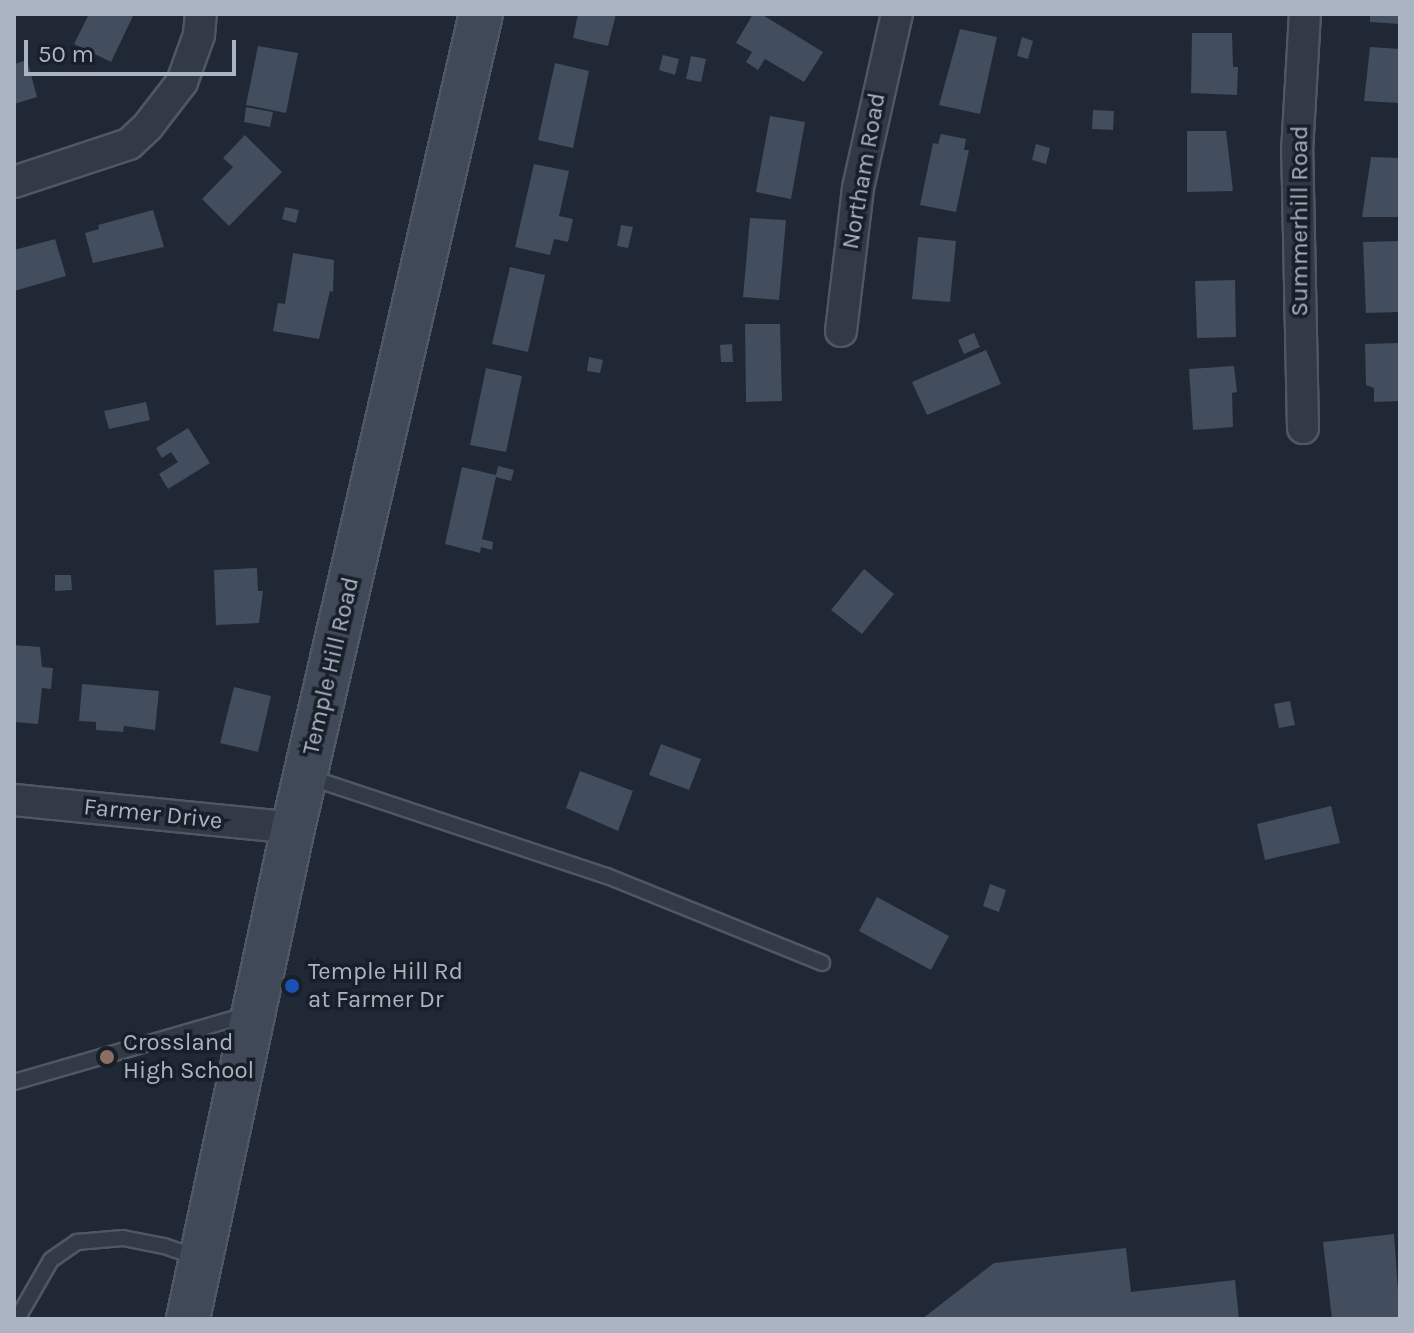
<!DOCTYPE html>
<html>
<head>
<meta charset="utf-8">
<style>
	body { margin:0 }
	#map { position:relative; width:1414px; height:1333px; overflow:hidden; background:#1f2834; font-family:Karla,sans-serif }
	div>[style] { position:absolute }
	.building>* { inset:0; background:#424d5d }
	.roads { filter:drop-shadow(2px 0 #4f5764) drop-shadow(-2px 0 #4f5764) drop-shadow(0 2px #4f5764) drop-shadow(0 -2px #4f5764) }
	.service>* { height:14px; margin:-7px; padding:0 7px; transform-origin:7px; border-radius:7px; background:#323a45 }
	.minor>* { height:30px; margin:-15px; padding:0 15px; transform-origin:15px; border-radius:15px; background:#323a45 }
	.secondary>* { height:42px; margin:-21px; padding:0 21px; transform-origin:21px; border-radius:21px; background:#404958 }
	.dots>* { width:22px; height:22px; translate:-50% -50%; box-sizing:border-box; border:4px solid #181f29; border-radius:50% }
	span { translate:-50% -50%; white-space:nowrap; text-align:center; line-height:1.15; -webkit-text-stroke:7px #181f29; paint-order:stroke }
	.street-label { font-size:24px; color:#abb4c3 }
	.poi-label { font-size:24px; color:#abb4c3 }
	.left { translate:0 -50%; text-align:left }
	.frame { position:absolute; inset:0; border:16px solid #abb4c3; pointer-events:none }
	.scale { position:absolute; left:24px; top:40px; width:212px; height:36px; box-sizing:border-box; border:4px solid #abb4c3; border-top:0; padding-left:10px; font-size:24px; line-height:28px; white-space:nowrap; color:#abb4c3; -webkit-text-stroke:6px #181f29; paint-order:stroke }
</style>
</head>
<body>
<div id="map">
	<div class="building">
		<div style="clip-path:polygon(89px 14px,134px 14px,111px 62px,74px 44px)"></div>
		<div style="clip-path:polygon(578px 14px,616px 14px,608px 46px,573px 38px)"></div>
		<div style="clip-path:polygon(753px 14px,761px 14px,823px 52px,804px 82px,765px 59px,758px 70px,746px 62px,752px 52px,736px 43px)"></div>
		<div style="clip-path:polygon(1370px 14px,1400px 14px,1400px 24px,1370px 22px)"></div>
		<div style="clip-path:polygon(960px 29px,997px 37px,980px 114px,939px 105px)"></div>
		<div style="clip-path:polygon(1192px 33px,1232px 33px,1233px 67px,1238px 67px,1237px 95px,1191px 93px)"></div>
		<div style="clip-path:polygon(1022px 37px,1033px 41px,1028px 59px,1017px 56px)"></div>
		<div style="clip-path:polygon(258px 46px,298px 53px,286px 113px,246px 105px)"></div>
		<div style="clip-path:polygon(1370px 47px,1400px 49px,1400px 103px,1364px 101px)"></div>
		<div style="clip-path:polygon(663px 55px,679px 59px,675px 75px,659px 70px)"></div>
		<div style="clip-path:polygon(691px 56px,706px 59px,701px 82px,686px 79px)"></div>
		<div style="clip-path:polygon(27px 60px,37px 97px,14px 104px,14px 64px)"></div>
		<div style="clip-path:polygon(555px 63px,589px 71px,573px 148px,538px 140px)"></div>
		<div style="clip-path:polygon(246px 107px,273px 112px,270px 127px,244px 122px)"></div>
		<div style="clip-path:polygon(1093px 110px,1114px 111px,1113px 130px,1092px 129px)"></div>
		<div style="clip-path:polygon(770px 116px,805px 122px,791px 199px,756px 192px)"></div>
		<div style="clip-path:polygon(1187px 131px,1226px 131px,1233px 191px,1187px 192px)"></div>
		<div style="clip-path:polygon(941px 134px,966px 139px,964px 150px,969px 150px,956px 212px,920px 205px,933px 143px,938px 144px)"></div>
		<div style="clip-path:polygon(245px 135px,282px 172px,229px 226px,202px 199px,233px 167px,223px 158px)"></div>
		<div style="clip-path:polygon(1036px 144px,1050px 148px,1046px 164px,1032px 160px)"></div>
		<div style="clip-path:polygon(1371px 157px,1400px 158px,1400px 217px,1362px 217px)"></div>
		<div style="clip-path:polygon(534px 164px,569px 171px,559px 216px,573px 219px,568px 242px,554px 239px,550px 255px,515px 247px)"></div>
		<div style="clip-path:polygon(285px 207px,299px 210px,296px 223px,282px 219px)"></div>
		<div style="clip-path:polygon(153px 210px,164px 247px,93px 263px,85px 233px,99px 229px,98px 225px)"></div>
		<div style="clip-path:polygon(750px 218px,786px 220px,779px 300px,743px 297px)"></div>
		<div style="clip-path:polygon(621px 225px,633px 227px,628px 248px,617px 246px)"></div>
		<div style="clip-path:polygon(918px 237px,956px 241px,950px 302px,912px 299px)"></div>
		<div style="clip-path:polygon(55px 239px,66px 276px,14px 291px,14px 250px)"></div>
		<div style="clip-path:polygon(1400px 241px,1400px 312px,1366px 313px,1363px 242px)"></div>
		<div style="clip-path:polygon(293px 253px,334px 260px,333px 292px,330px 291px,319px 339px,273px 331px,278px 303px,285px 304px)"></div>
		<div style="clip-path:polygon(510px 267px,545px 275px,528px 352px,492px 344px)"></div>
		<div style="clip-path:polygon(1235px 280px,1236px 337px,1197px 338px,1195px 281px)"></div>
		<div style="clip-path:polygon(745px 324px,780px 324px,782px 401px,746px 402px)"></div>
		<div style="clip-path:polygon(974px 333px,980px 347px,964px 354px,958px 340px)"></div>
		<div style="clip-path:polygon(1400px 343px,1400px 401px,1374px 402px,1374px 388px,1366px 385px,1365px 344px)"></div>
		<div style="clip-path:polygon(732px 344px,733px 362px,721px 362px,720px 345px)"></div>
		<div style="clip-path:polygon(986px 350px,1001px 384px,927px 415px,912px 382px)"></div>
		<div style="clip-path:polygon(589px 357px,603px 360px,600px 373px,587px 371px)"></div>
		<div style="clip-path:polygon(1234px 366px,1237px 392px,1232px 393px,1233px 427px,1193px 430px,1189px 369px)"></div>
		<div style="clip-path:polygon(486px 368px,522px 376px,506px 452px,470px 445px)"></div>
		<div style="clip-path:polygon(146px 402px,150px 420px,109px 429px,104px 411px)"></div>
		<div style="clip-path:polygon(188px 428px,210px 463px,168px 489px,159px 474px,178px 462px,171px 452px,162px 458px,156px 448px)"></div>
		<div style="clip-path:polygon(498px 466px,514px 470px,511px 481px,496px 477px,482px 539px,493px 542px,492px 550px,481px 547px,480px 553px,445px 544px,462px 467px,496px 475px)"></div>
		<div style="clip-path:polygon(257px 568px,258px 591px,263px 591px,259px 623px,216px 625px,214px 570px)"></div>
		<div style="clip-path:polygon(864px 569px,894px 594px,862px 634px,831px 610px)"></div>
		<div style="clip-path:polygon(55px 575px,71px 575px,72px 590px,55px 591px)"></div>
		<div style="clip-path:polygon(14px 645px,40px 647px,42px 667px,53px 668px,51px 689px,42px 688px,38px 724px,14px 722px)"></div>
		<div style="clip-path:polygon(82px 684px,159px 691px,155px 730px,124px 726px,123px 732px,96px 730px,96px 722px,79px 721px)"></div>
		<div style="clip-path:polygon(234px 687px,271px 696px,258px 752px,220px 743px)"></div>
		<div style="clip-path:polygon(1290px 701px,1295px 725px,1279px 728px,1274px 704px)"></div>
		<div style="clip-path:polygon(661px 744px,701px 759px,689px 790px,649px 775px)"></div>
		<div style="clip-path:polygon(580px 771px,633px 791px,618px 831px,566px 808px)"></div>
		<div style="clip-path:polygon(1331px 806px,1340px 843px,1265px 860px,1257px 824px)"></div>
		<div style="clip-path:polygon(990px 884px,1006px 890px,999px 912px,983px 906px)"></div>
		<div style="clip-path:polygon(877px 897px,949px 936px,931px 970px,859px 931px)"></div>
		<div style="clip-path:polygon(1394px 1234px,1400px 1319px,1332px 1319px,1323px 1242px)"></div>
		<div style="clip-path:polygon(1126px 1248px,1131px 1292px,1235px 1280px,1239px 1319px,922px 1319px,994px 1263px)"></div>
	</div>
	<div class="roads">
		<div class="service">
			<div style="left:309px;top:777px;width:314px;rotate:18.4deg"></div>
			<div style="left:607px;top:876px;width:232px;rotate:22deg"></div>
			<div style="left:14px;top:1082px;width:241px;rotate:-16.1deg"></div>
			<div style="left:17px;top:1319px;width:68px;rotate:-60deg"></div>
			<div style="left:51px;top:1260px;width:32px;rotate:-35deg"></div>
			<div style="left:77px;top:1242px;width:46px;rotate:-5deg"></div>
			<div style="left:123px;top:1238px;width:42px;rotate:11deg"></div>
			<div style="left:164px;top:1246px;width:36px;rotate:19deg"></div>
		</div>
		<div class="minor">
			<div style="left:14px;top:182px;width:121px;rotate:-18.3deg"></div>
			<div style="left:129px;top:144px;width:26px;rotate:-43deg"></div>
			<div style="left:148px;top:126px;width:56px;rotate:-52.3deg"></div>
			<div style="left:182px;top:82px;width:50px;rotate:-70.1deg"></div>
			<div style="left:199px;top:35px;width:21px;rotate:-85deg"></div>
			<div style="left:841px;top:331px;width:144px;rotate:-83.2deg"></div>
			<div style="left:858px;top:188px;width:178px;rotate:-77.4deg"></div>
			<div style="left:1303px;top:428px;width:276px;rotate:-91.2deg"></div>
			<div style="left:1297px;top:152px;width:138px;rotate:-86.7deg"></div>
			<div style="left:14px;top:800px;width:280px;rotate:5.7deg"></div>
		</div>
		<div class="secondary">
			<div style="left:188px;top:1319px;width:502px;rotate:-77.93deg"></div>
			<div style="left:293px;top:828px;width:835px;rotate:-77deg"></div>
		</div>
	</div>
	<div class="dots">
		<div style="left:292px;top:986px;background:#1a4fb4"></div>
		<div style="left:107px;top:1057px;background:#8d6e63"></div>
	</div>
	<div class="street-label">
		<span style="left:864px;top:171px;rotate:-80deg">Northam Road</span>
		<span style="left:1300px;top:221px;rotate:-90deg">Summerhill Road</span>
		<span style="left:331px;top:666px;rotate:-77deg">Temple Hill Road</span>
		<span style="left:153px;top:814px;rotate:6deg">Farmer Drive</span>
	</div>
	<div class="poi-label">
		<span class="left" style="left:308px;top:986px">Temple Hill Rd<br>at Farmer Dr</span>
		<span class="left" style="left:123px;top:1057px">Crossland<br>High School</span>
	</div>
	<div class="frame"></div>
	<div class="scale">50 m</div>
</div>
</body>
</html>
